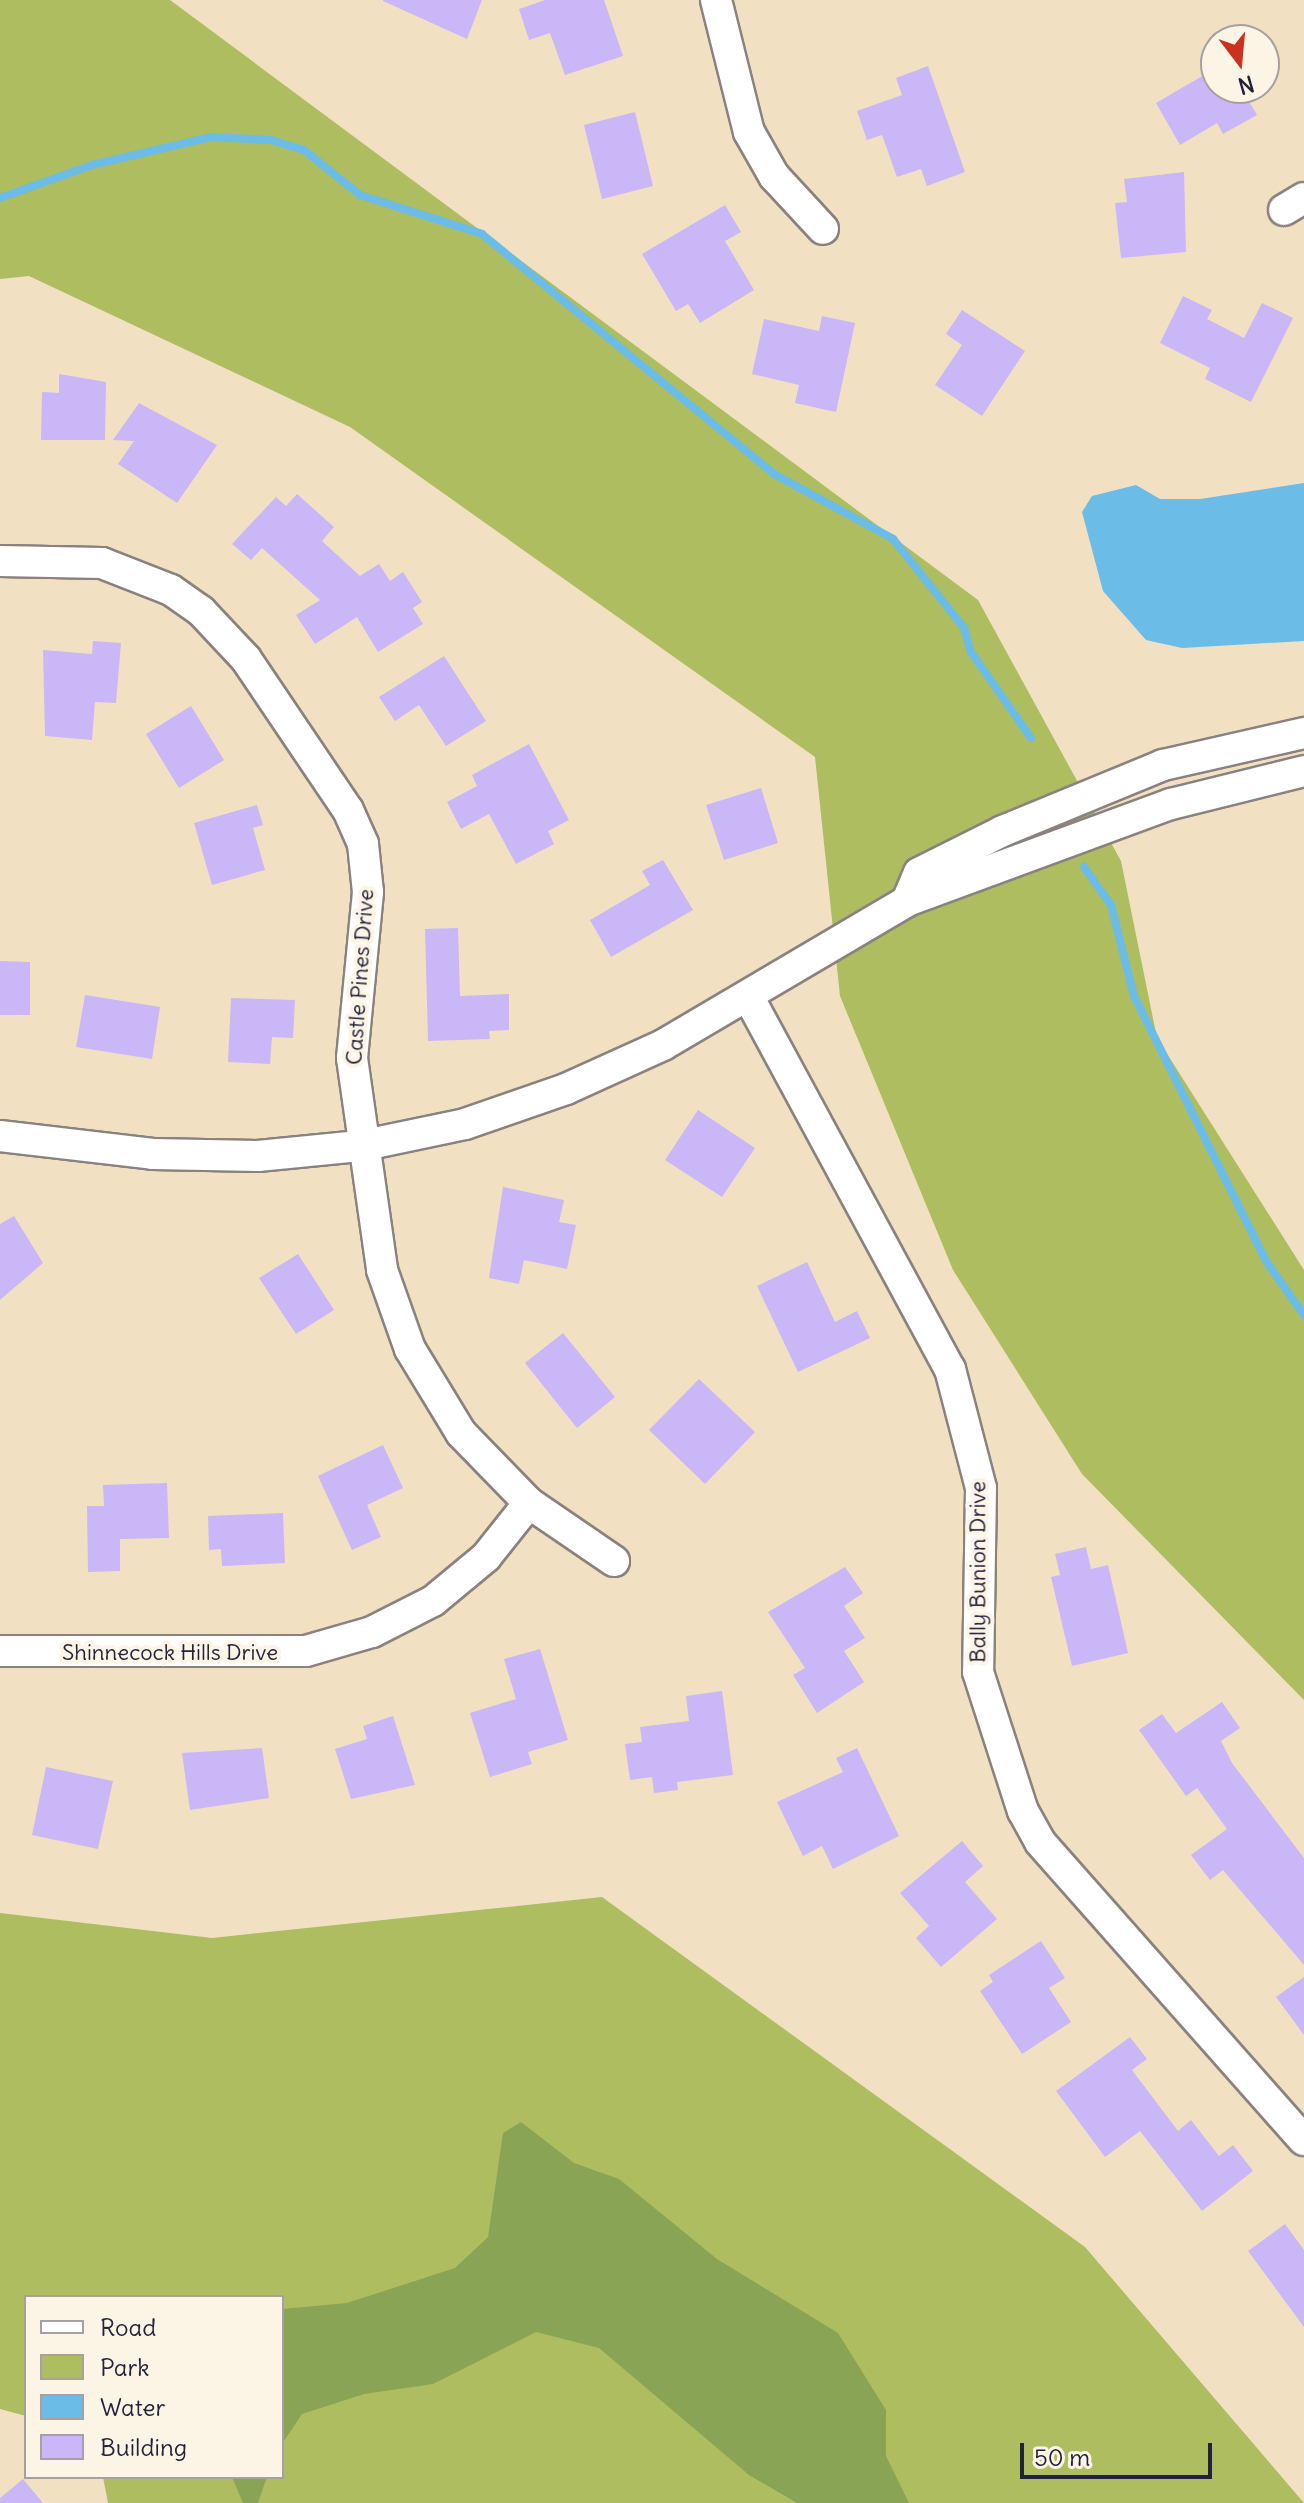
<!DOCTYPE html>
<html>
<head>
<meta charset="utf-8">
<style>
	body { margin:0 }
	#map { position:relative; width:1304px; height:2503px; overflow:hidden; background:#f1e1c2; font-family:Delius,sans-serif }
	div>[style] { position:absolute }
	.green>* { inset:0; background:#adbd60 }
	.forest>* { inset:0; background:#8aa456 }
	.water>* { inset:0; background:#6bbce6 }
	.stream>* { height:8px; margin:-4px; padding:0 4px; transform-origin:4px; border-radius:4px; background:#6bbce6 }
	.building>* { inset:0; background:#c9b7f7 }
	.roads { filter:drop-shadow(2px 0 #8a827e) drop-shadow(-2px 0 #8a827e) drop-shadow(0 2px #8a827e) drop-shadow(0 -2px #8a827e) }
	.minor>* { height:30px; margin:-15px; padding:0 15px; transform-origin:15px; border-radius:15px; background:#fff }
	span { translate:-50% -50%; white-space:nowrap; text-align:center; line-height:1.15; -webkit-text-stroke:8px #fcf5e5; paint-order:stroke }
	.street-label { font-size:22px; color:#22223b }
	.legend { position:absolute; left:24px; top:2295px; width:260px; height:184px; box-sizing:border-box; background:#fcf5e5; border:2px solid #a5a1a1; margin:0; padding:10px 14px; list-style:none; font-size:24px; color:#22223b }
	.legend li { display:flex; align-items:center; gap:16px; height:40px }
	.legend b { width:40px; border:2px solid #a5a1a1 }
	.north { position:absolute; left:1200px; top:24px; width:80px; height:80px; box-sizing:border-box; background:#fcf5e5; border:2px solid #a5a1a1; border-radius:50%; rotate:164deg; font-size:22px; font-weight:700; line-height:32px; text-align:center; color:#22223b }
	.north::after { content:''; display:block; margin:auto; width:28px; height:36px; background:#c8321e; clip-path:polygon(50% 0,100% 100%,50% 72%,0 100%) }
	.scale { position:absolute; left:1020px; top:2443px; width:192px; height:36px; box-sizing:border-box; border:4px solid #22223b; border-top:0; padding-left:10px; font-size:24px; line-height:28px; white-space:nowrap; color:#22223b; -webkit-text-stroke:6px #fcf5e5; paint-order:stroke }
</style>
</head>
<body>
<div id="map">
	<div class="green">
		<div style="clip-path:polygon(0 0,170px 0,978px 600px,1121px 861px,1157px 1038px,1304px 1270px,1304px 1700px,1082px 1474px,953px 1270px,840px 996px,815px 757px,350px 427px,29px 276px,0 279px)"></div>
		<div style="clip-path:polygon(602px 1897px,1085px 2247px,1304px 2503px,108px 2503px,103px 2477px,282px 2477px,282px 2297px,26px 2297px,26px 2416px,0 2409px,0 1913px,212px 1938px)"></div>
	</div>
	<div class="forest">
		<div style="clip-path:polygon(521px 2122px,574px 2163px,619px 2179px,717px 2259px,838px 2333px,886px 2410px,886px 2456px,909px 2503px,797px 2503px,749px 2475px,599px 2348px,536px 2332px,433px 2384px,364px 2394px,302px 2414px,282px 2444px,282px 2309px,347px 2303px,455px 2268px,488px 2237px,503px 2133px)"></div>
		<div style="clip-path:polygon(232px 2477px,267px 2477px,258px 2503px,243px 2503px)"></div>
	</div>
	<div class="water">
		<div style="clip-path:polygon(1304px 483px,1304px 641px,1182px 648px,1146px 640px,1103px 591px,1082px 512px,1092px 496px,1136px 485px,1160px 499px,1200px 499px)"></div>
	</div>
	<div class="stream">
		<div style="left:0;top:198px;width:98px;rotate:-19.7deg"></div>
		<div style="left:92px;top:165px;width:122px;rotate:-13.2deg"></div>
		<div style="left:211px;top:137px;width:60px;rotate:2.9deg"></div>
		<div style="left:271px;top:140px;width:34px;rotate:17deg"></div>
		<div style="left:304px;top:150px;width:72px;rotate:38.8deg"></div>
		<div style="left:360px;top:195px;width:128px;rotate:17.7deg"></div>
		<div style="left:482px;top:234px;width:378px;rotate:39.4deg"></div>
		<div style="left:774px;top:474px;width:136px;rotate:28.6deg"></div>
		<div style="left:893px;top:539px;width:114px;rotate:51.4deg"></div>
		<div style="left:964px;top:628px;width:25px;rotate:74deg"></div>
		<div style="left:971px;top:652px;width:105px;rotate:55.1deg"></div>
		<div style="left:1084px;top:867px;width:47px;rotate:54.6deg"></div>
		<div style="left:1111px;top:905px;width:94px;rotate:75.8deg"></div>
		<div style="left:1134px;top:996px;width:296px;rotate:63.5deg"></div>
		<div style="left:1266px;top:1261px;width:66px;rotate:54.9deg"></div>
	</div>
	<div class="building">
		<div style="clip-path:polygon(482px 0,467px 39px,383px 1px,383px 0)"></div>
		<div style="clip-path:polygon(545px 0,604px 0,623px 56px,565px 75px,550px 33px,529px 40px,519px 9px)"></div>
		<div style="clip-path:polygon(928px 66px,965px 172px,927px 186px,921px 169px,897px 177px,882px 135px,867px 140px,857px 111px,902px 95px,896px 78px)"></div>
		<div style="clip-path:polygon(1216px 68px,1216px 88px,1241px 88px,1257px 115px,1223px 134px,1217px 123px,1180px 145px,1156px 103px)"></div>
		<div style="clip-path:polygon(635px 112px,653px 186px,602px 199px,584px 125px)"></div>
		<div style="clip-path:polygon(1184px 172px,1186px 252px,1121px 258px,1115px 203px,1127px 202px,1124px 179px)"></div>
		<div style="clip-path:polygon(725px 205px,741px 232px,725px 241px,754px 290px,700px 323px,688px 304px,676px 311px,642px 254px)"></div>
		<div style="clip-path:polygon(1183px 296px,1212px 310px,1207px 319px,1244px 338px,1262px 303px,1293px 318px,1251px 402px,1205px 379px,1210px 368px,1160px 343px)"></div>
		<div style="clip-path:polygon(962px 310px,1025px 351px,982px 416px,935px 385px,962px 345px,946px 334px)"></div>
		<div style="clip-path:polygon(822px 316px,855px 323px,836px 412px,795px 403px,799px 385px,752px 374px,764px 319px,819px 331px)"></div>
		<div style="clip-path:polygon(59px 374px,106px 382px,105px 440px,41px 440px,42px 392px,59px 393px)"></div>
		<div style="clip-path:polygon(139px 403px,217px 445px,177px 503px,118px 464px,134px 441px,113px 440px)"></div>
		<div style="clip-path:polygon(297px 494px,334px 527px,322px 541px,360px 576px,379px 564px,390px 581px,403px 572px,422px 602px,413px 608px,423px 624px,378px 652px,357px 617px,315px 644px,296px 615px,320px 600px,262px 548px,251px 560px,232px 544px,276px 497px,286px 506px)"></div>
		<div style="clip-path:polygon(93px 641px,121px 643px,116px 703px,95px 702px,92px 740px,45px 736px,43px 650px,92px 654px)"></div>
		<div style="clip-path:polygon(444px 656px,486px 721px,446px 746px,419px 705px,395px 721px,379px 697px)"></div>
		<div style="clip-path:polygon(191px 706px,224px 760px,179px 788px,146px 734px)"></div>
		<div style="clip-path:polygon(529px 744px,569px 820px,548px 831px,554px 844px,516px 864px,489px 814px,461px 829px,447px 802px,477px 786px,472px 775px)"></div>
		<div style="clip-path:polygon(761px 788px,778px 843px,724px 860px,706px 805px)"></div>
		<div style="clip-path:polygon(257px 805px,263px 825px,253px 828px,265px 870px,212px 885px,194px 823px)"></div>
		<div style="clip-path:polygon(663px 860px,693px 910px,611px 957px,590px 920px,650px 885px,642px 871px)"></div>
		<div style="clip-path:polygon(458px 928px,460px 996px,509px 994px,509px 1030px,489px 1031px,490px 1039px,428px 1041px,425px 929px)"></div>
		<div style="clip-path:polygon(0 961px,30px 962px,30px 1015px,0 1015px)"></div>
		<div style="clip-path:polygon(85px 995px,160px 1007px,152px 1059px,76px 1047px)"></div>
		<div style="clip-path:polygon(231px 998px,295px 1000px,293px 1038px,272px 1037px,270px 1064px,228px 1062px)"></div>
		<div style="clip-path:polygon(698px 1110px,755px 1148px,722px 1197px,665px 1160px)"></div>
		<div style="clip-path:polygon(503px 1187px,564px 1200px,559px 1222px,576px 1225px,567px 1269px,524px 1260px,519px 1284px,489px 1278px)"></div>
		<div style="clip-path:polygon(14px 1216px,43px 1263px,0 1300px,0 1224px)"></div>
		<div style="clip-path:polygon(298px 1254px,334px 1310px,296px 1334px,259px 1278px)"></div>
		<div style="clip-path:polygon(807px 1262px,835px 1322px,857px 1311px,870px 1338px,798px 1372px,757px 1286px)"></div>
		<div style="clip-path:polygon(563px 1333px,615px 1397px,577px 1428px,525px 1363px)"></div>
		<div style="clip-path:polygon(699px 1379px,755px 1432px,705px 1484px,649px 1430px)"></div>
		<div style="clip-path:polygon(383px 1445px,403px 1488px,367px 1505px,381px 1537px,352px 1550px,318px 1476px)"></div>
		<div style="clip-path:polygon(167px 1483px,169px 1538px,120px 1539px,120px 1571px,88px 1572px,87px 1506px,104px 1506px,103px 1485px)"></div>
		<div style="clip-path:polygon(283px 1513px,285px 1563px,222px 1566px,221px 1549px,209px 1550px,208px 1516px)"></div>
		<div style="clip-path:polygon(1086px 1547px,1091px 1569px,1108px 1565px,1128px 1653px,1072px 1666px,1051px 1577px,1060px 1575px,1055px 1554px)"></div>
		<div style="clip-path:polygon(845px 1567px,863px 1593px,844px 1606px,865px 1638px,844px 1651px,864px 1682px,817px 1713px,793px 1675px,805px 1668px,768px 1612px)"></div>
		<div style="clip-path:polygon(540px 1649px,568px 1740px,528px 1752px,532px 1764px,490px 1777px,470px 1713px,516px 1699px,504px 1659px)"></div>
		<div style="clip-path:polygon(722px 1691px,733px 1775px,677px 1782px,678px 1790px,654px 1793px,652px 1777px,630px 1780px,625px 1744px,642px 1742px,640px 1727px,689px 1721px,686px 1696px)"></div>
		<div style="clip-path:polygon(1222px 1702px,1240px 1728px,1221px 1741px,1232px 1763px,1304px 1858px,1304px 1965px,1223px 1870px,1210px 1880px,1191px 1855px,1227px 1829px,1197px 1788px,1186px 1796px,1139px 1730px,1162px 1714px,1176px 1733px)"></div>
		<div style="clip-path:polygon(393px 1716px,415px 1785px,351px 1799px,335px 1749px,367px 1739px,363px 1726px)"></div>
		<div style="clip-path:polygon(262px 1748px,269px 1798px,190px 1810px,182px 1753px)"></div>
		<div style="clip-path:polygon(857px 1748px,899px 1836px,833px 1869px,822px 1846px,803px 1856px,777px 1802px,843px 1772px,836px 1758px)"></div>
		<div style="clip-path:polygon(46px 1767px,113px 1781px,98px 1849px,32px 1835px)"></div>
		<div style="clip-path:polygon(962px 1841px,983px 1866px,965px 1882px,997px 1919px,941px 1967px,916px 1938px,929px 1926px,900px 1893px)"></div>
		<div style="clip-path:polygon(1041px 1941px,1065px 1978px,1049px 1988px,1071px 2022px,1022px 2054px,980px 1991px,993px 1982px,989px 1975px)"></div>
		<div style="clip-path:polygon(1304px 1977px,1304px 2035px,1276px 1997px)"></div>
		<div style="clip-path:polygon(1130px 2037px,1147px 2059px,1132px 2070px,1178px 2131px,1191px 2120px,1219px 2156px,1233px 2145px,1253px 2171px,1202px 2211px,1140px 2131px,1105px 2157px,1056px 2091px)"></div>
		<div style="clip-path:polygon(1285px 2224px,1304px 2250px,1304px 2327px,1248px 2251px)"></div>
		<div style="clip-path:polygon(23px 2479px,43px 2503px,0 2503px,0 2498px)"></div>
	</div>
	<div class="roads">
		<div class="minor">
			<div style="left:716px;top:0;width:136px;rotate:76deg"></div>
			<div style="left:749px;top:132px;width:51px;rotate:60.4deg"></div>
			<div style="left:774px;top:176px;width:72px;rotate:47.2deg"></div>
			<div style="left:1284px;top:210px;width:23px;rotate:-31deg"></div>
			<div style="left:0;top:561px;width:102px;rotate:1.1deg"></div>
			<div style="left:102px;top:563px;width:74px;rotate:21.4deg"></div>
			<div style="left:171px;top:590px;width:37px;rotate:35deg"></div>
			<div style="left:201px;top:611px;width:66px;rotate:46.8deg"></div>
			<div style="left:246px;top:659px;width:182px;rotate:56deg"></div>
			<div style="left:348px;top:810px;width:37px;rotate:66deg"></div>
			<div style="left:363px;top:844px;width:48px;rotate:84.1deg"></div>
			<div style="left:368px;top:892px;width:167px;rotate:95.5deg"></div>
			<div style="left:352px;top:1058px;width:214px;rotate:81.9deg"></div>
			<div style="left:382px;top:1270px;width:84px;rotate:70.5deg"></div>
			<div style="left:410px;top:1349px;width:98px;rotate:58.7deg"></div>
			<div style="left:461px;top:1433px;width:98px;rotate:45.8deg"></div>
			<div style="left:529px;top:1503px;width:103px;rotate:34.3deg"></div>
			<div style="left:907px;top:901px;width:30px;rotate:-67deg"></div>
			<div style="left:919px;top:873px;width:94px;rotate:-26.6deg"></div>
			<div style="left:1003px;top:831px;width:173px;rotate:-22.4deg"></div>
			<div style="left:1163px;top:765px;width:145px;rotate:-12.8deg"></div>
			<div style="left:748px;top:996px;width:424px;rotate:61.6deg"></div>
			<div style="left:950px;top:1369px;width:123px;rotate:75.4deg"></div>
			<div style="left:981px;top:1488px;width:184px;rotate:90.9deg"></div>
			<div style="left:978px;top:1672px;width:146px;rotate:72.1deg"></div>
			<div style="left:1023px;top:1811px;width:35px;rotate:61deg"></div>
			<div style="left:1040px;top:1842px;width:398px;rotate:48.5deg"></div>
			<div style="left:0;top:1136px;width:154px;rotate:6.7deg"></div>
			<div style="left:153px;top:1154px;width:105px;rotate:1.1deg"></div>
			<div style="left:258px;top:1156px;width:102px;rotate:-5.6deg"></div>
			<div style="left:360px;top:1146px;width:107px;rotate:-11.8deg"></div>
			<div style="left:465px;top:1124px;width:107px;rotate:-19.1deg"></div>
			<div style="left:566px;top:1089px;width:107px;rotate:-24.4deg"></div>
			<div style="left:663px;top:1045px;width:283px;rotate:-30.5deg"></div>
			<div style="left:907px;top:901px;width:281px;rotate:-20.2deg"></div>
			<div style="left:1171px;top:804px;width:137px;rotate:-13.9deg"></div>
			<div style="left:0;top:1651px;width:306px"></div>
			<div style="left:306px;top:1651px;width:69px;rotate:-16.1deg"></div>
			<div style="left:372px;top:1632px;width:68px;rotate:-26.9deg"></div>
			<div style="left:433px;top:1601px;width:69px;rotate:-39.7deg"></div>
			<div style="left:486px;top:1557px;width:69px;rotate:-51.5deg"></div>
		</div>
	</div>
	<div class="street-label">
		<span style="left:360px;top:977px;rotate:-86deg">Castle Pines Drive</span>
		<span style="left:978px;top:1572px;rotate:-90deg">Bally Bunion Drive</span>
		<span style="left:170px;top:1653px">Shinnecock Hills Drive</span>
	</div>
	<ul class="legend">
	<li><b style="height:10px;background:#fff"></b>Road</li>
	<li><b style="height:22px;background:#adbd60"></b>Park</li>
	<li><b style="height:22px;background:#6bbce6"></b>Water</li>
	<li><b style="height:22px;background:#c9b7f7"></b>Building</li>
	</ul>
	<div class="north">N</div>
	<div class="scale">50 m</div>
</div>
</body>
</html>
